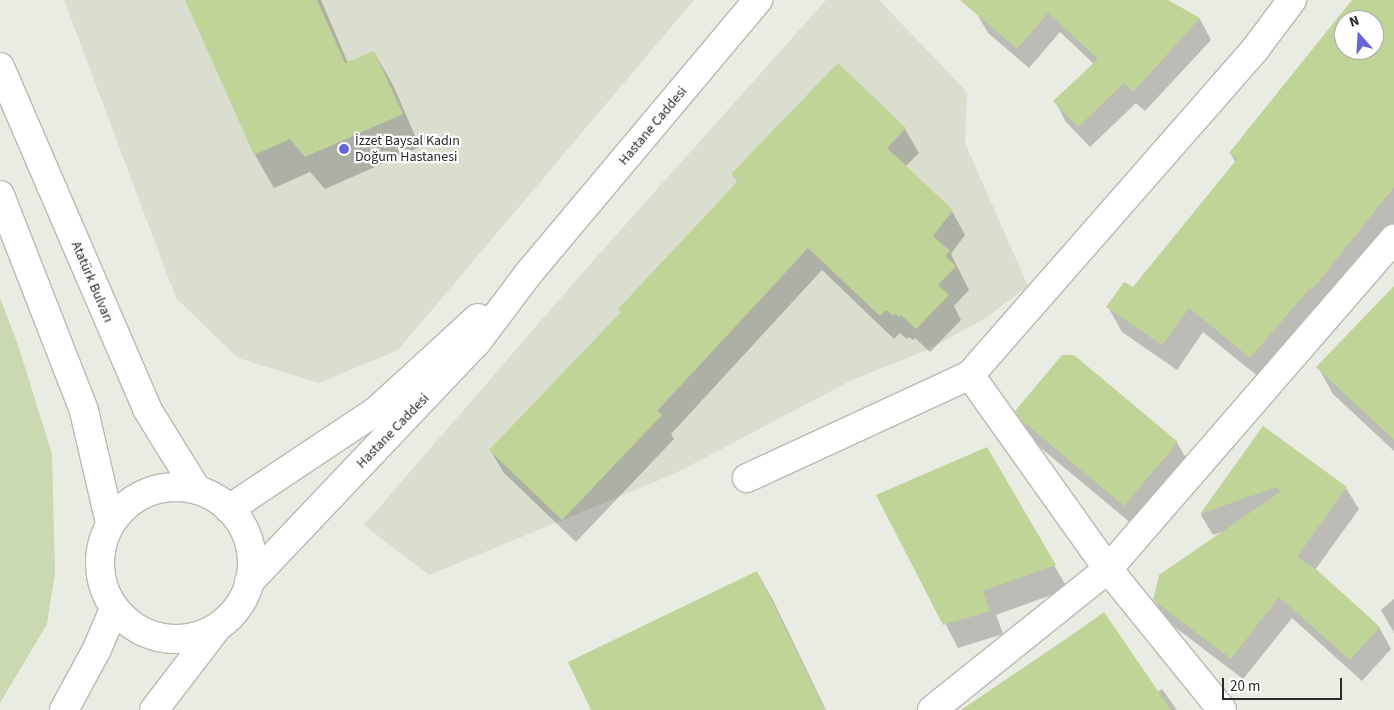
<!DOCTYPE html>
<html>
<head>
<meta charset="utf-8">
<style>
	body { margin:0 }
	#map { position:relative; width:1394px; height:710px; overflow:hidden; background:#e9ece3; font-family:"Source Sans 3",sans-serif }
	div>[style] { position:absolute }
	.built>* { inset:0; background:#d9decf }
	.green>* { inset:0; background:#cbd9b0 }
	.shadow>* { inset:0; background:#0003 }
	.building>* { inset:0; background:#c0d497 }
	.roads { filter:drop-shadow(1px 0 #b8bbb3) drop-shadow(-1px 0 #b8bbb3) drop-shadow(0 1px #b8bbb3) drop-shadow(0 -1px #b8bbb3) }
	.street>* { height:28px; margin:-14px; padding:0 14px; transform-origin:14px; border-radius:14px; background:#fff }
	.secondary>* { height:28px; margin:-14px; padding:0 14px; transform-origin:14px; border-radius:14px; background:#fff }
	.primary>* { height:28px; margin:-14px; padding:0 14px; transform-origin:14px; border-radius:14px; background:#fff }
	.primary>.ring { margin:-14px; padding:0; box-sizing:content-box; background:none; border:28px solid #fff; border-radius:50% }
	.dots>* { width:14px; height:14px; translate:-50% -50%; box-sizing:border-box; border:2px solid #fff; border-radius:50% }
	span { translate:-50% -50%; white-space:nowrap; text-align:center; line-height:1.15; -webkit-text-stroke:4.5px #fff; paint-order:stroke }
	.street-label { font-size:14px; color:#2a2c28 }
	.poi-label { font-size:14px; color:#2a2c28 }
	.left { translate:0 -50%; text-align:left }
	.north { position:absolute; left:1334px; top:10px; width:50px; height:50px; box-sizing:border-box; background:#fff; border:1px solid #aaaba9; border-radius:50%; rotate:341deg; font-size:14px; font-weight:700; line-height:20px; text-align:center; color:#2a2c28 }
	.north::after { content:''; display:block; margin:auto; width:18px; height:22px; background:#6464dd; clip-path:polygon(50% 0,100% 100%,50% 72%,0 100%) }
	.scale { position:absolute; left:1222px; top:678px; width:120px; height:22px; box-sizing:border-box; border:2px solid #2a2c28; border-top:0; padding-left:6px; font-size:15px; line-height:18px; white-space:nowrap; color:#2a2c28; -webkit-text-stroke:4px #fff; paint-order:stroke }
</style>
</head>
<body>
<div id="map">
	<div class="built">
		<div style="clip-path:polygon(64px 0,694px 0,398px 350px,319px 383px,238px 358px,176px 298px)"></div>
		<div style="clip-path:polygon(826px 0,879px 0,967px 92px,965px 143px,1028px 286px,986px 318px,927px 350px,850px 381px,674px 474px,429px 575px,364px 525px,584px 271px)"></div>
	</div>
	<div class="green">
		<div style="clip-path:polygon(0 298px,18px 345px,52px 454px,55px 573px,47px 624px,0 703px)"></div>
	</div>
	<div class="shadow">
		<div style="clip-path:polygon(187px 0,321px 0,348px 63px,374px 52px,393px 85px,420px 147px,325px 189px,310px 172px,274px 188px,255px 155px)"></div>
		<div style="clip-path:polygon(974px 0,1166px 0,1200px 19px,1211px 40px,1145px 111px,1136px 103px,1090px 147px,1066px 122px,1055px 101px,1094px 64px,1060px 32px,1029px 68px,988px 33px,976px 12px)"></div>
		<div style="clip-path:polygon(evenodd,1353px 0,1394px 0,1394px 230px,1265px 382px,1203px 332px,1177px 370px,1122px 332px,1108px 307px,1133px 289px,1236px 163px,1230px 153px,1353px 0,1344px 20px,1374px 20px,1374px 50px,1344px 50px,1344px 20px)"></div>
		<div style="clip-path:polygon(838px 65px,905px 129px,919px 153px,905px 167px,952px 211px,965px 235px,951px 254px,969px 290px,954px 306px,961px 320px,930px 352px,915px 338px,913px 340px,909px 337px,907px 339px,900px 333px,894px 339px,822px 270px,671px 434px,674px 439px,576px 542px,504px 473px,490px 450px,622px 313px,738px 183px,733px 175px)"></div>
		<div style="clip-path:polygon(1394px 287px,1394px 451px,1333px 394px,1318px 367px)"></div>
		<div style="clip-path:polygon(1074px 356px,1177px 443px,1191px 466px,1138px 529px,1036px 444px,1016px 411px)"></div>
		<div style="clip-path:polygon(1263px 428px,1346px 488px,1359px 509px,1315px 570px,1379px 627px,1391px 649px,1362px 681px,1292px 618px,1243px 679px,1167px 621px,1154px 600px,1222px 532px,1213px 535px,1201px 515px)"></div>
		<div style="clip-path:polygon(986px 449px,1068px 589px,996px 615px,1003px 634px,958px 648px,878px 495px)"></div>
		<div style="clip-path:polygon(757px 572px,773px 600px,826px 710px,593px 710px)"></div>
		<div style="clip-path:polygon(1394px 599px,1394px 633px,1381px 610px)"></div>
		<div style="clip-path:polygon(1162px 689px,1177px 710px,961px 710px,1157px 692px)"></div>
	</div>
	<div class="building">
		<div style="clip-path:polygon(185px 0,317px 0,345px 63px,374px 51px,403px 114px,305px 157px,290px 139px,254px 155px)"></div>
		<div style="clip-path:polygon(960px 0,1168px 0,1200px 18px,1133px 92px,1124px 83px,1078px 127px,1053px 101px,1098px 59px,1048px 13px,1017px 49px)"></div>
		<div style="clip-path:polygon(evenodd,1352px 0,1394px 0,1394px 187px,1312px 290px,1310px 288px,1250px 358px,1189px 308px,1162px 345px,1106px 307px,1124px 282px,1133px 287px,1237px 159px,1229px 153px,1352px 0,1344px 20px,1374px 20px,1374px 50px,1344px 50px,1344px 20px)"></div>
		<div style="clip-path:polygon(838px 63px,906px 128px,887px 148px,953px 210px,933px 236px,950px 251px,945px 256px,956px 266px,938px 285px,949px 295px,916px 329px,901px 315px,899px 317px,895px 314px,893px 316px,886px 310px,880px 316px,808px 248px,657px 411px,662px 415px,562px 520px,489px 450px,621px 312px,618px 309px,738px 181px,731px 174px)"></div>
		<div style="clip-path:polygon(1394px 286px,1394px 440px,1316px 367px)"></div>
		<div style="clip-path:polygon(1062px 355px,1074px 355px,1178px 442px,1124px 506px,1021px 420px,1015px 411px)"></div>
		<div style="clip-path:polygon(1263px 426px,1347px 487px,1297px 557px,1317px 570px,1380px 627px,1350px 660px,1279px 597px,1231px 659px,1153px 600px,1159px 575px,1280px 492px,1277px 487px,1200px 514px)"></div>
		<div style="clip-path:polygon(987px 447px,1056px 565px,983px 591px,990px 611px,943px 625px,876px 495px)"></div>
		<div style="clip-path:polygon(757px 571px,825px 710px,591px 710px,568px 662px)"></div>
		<div style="clip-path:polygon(1104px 612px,1171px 710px,961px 710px,1076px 632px)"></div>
	</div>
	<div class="roads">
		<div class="street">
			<div style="left:970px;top:375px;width:238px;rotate:54.6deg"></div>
			<div style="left:1108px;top:569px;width:181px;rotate:51deg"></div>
			<div style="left:747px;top:478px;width:246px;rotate:-24.8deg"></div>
			<div style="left:970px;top:375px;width:434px;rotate:-48.8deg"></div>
			<div style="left:1256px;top:48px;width:60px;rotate:-53.1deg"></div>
			<div style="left:932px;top:710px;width:226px;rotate:-38.7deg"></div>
			<div style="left:1108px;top:569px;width:437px;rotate:-49.1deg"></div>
		</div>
		<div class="secondary">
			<div style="left:229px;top:509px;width:177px;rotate:-33.7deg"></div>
			<div style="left:376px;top:411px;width:138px;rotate:-42.4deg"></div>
			<div style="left:249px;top:582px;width:331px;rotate:-46.5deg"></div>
			<div style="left:477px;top:342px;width:85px;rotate:-53.1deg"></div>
			<div style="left:528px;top:274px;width:358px;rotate:-50deg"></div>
		</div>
		<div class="primary">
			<div style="left:0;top:67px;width:372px;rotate:66.7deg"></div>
			<div style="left:147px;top:409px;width:95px;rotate:58.3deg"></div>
			<div style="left:0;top:195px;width:232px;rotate:68.7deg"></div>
			<div style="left:84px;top:411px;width:115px;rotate:76.9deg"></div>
			<div class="ring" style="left:100px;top:487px;width:124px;height:124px"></div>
			<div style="left:64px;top:710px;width:69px;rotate:-61.6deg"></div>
			<div style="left:97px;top:649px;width:43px;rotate:-67deg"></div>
			<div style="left:154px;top:710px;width:103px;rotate:-52.5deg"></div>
		</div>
	</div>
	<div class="dots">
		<div style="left:344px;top:149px;background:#6464dd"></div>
	</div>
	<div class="street-label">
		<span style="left:653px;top:126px;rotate:-50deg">Hastane Caddesi</span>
		<span style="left:92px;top:282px;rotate:67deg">Atatürk Bulvarı</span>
		<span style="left:393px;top:431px;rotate:-46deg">Hastane Caddesi</span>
	</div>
	<div class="poi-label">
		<span class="left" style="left:355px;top:149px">İzzet Baysal Kadın<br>Doğum Hastanesi</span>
	</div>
	<div class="north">N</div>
	<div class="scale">20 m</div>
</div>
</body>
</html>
